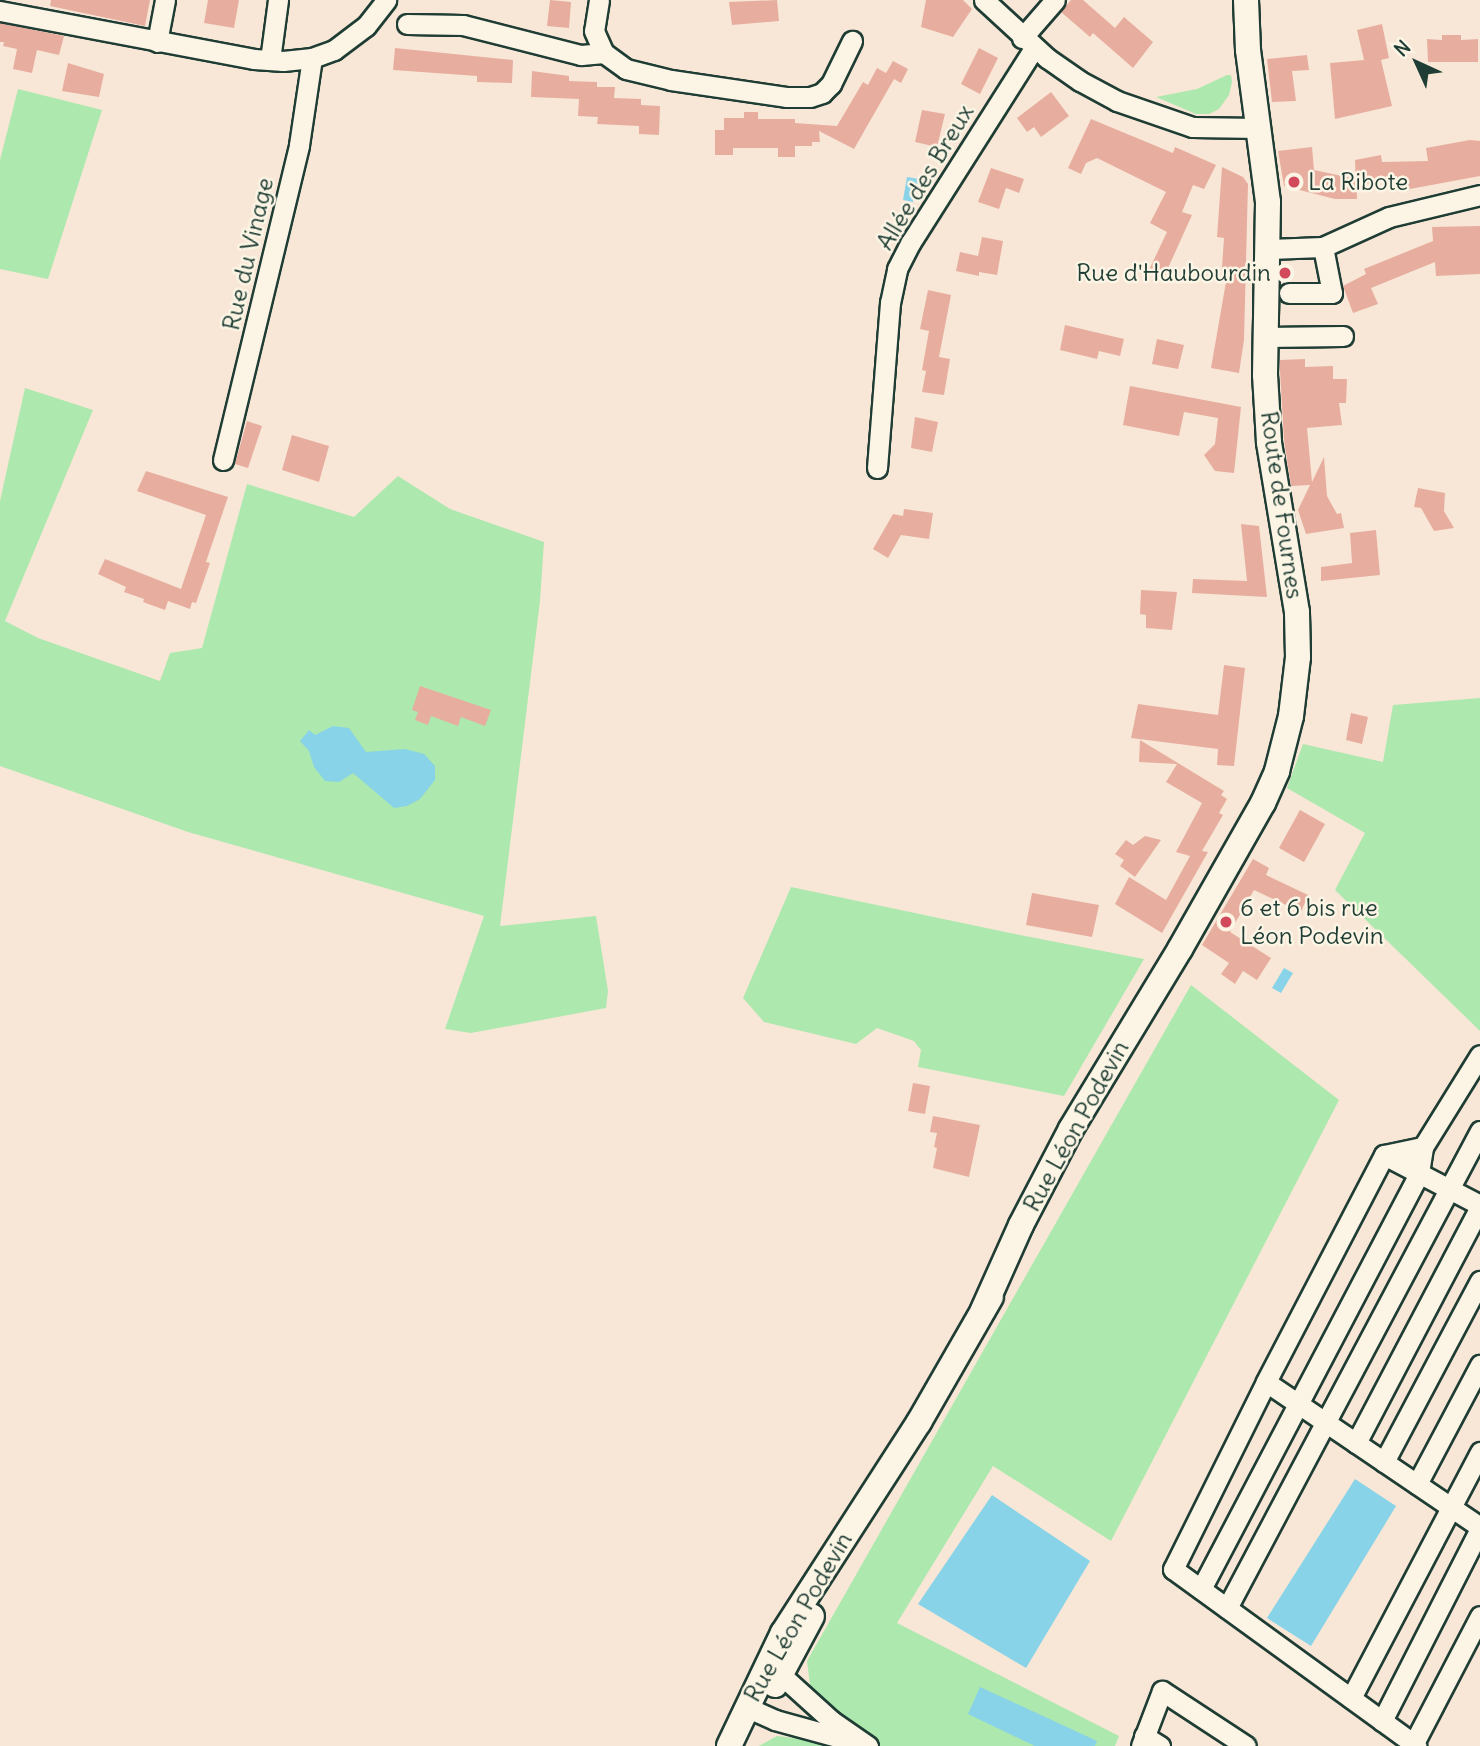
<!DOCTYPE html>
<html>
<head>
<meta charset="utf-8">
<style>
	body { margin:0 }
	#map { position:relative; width:1480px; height:1746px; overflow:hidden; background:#f8e7d7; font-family:Delius,sans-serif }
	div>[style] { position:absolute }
	.green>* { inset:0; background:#ade8ae }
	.water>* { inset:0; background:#88d3e8 }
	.building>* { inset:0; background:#e7ae9f }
	.roads { filter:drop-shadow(2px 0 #1f3d34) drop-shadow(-2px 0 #1f3d34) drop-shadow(0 2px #1f3d34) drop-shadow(0 -2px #1f3d34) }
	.minor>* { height:19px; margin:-9.5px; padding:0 9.5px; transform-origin:9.5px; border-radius:9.5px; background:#fcf5e5 }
	.major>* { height:24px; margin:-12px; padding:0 12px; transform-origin:12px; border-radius:12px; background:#fcf5e5 }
	.dots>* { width:19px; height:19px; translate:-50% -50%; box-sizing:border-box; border:4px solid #fcf5e5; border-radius:50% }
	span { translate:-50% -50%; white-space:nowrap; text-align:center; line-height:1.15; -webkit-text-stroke:5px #fcf5e5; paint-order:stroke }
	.street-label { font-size:24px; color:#1f3d34 }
	.poi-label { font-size:24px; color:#1f3d34 }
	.left { translate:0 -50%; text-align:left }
	.right { translate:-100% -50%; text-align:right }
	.north { position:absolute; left:1382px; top:28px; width:70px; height:70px; -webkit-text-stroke:5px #fcf5e5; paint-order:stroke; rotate:315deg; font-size:19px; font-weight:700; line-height:28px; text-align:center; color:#1f3d34 }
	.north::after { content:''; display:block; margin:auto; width:24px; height:32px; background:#1f3d34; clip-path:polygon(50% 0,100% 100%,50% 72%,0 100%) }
</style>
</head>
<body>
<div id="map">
	<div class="green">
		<div style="clip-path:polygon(1227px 75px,1231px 75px,1232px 82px,1229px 95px,1219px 109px,1209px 114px,1196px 114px,1156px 97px,1197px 89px)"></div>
		<div style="clip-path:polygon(18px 89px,102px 110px,48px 279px,0 269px,0 160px)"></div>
		<div style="clip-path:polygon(25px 388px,93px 410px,5px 621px,38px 638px,160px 681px,170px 653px,202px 648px,247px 484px,354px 517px,398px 476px,450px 509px,544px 542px,540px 601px,500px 926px,596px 916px,608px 991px,606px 1008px,471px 1033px,445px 1029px,484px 916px,188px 832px,0 766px,0 501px)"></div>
		<div style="clip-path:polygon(1480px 698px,1480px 1031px,1335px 890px,1365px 833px,1287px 788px,1303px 744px,1383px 762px,1393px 705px)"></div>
		<div style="clip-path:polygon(791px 887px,1010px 933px,1144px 959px,1064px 1096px,918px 1067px,921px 1050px,914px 1041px,877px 1028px,856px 1044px,764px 1022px,743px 998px)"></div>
		<div style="clip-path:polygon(1191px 985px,1339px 1100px,1111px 1541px,993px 1466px,897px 1623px,1119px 1736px,1115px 1746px,864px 1746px,870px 1733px,811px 1693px,807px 1661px)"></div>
		<div style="clip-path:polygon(777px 1736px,811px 1740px,828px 1746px,759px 1746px)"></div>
	</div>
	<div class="water">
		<div style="clip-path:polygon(907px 177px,919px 179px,913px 202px,903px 200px)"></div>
		<div style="clip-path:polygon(333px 726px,349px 728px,366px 752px,405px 749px,424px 754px,435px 766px,435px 780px,420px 799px,407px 806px,394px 808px,353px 773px,339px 782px,325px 781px,314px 767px,309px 751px,300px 741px,309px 730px,315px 735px)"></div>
		<div style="clip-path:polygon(1284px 968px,1293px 973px,1281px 993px,1272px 988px)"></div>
		<div style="clip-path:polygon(1355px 1479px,1396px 1506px,1311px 1646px,1267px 1618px)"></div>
		<div style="clip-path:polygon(992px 1495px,1090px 1561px,1026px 1668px,918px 1604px)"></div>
		<div style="clip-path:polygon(980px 1687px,1097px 1741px,1095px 1746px,1035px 1746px,968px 1714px)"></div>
	</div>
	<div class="building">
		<div style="clip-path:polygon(51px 0,150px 0,145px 26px,50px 6px)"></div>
		<div style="clip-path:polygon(208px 0,239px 0,234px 28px,204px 23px)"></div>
		<div style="clip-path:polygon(550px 0,571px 2px,569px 28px,547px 26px)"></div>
		<div style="clip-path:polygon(777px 0,779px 21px,732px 25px,729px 2px)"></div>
		<div style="clip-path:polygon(926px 0,963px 0,972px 9px,953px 37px,921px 27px)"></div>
		<div style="clip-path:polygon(1071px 0,1083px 0,1115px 28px,1124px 17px,1153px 42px,1133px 68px,1093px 33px,1090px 37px,1061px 12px)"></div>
		<div style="clip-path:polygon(0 23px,64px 36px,59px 55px,37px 50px,32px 73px,13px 69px,17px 49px,3px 46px,4px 42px,0 42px)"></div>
		<div style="clip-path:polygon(1382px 24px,1389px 58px,1381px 60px,1392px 106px,1335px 119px,1330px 63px,1364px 60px,1357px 30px)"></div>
		<div style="clip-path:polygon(1442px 35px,1461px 35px,1461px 40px,1478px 39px,1478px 62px,1428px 62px,1427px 39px,1442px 40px)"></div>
		<div style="clip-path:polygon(395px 48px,513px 60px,512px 83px,477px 82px,477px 76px,393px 70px)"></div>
		<div style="clip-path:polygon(979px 48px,998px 58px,980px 94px,961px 84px)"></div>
		<div style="clip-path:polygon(1307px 55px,1309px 70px,1292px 71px,1296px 101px,1272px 102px,1267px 59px)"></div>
		<div style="clip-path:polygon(893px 61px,908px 69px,901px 83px,894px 79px,854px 149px,819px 131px,820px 142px,812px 142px,812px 146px,795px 146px,795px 157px,778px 157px,778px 148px,733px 148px,733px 155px,715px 155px,715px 130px,724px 130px,724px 118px,744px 118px,744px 112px,758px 112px,758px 119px,795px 119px,795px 123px,837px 126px,863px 82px,868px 85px,877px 68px,886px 73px)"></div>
		<div style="clip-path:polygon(68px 63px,104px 74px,99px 97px,62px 91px)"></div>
		<div style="clip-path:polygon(532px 71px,569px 76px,569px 81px,597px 82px,597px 87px,615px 87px,614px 98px,641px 99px,641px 105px,660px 106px,659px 135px,639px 134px,639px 126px,597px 124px,598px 117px,578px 116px,579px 99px,531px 97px)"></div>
		<div style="clip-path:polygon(1051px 92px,1069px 116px,1041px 137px,1034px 127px,1027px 132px,1017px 118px)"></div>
		<div style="clip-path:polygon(922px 110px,945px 114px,937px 147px,915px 142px)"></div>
		<div style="clip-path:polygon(1091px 119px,1173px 153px,1175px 147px,1216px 165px,1204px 189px,1193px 185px,1182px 212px,1192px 215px,1164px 277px,1149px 270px,1167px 232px,1150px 223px,1166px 192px,1097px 158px,1086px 163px,1081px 174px,1068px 168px)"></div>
		<div style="clip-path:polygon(1470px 140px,1480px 141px,1480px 176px,1399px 191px,1395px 178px,1356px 186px,1355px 160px,1381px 155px,1382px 162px,1428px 161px,1426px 148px)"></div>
		<div style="clip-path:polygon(1312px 147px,1314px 170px,1356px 179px,1357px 199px,1335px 199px,1284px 186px,1278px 151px)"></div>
		<div style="clip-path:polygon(1222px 167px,1243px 177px,1248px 184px,1244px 340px,1239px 373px,1211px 368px,1226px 282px,1221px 281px,1224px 238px,1217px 237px)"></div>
		<div style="clip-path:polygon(991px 168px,1024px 179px,1019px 193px,1006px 188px,999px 209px,978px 202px)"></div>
		<div style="clip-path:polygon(1480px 226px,1480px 274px,1436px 276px,1435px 262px,1371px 288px,1378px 304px,1353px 313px,1343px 286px,1366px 274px,1364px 269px,1433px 241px,1432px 227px)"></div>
		<div style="clip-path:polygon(982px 237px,1003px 241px,997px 275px,979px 272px,979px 276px,956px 271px,960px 252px,978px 256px)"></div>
		<div style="clip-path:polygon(928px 290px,951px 295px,939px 357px,950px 359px,944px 395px,922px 392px,926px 371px,922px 370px,929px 331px,920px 329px)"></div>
		<div style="clip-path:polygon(1065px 325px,1124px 339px,1120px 356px,1099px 351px,1097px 359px,1060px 350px)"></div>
		<div style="clip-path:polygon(1157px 339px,1184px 345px,1178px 369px,1152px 364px)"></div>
		<div style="clip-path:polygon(1305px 359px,1305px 367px,1333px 366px,1333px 379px,1347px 379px,1346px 403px,1339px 403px,1342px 425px,1307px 428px,1312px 482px,1324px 457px,1327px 496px,1337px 514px,1341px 513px,1344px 528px,1306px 534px,1298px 510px,1310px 485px,1291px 486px,1284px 440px,1280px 371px,1280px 360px)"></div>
		<div style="clip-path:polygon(1130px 386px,1241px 407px,1234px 473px,1215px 471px,1204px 455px,1215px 444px,1218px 418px,1184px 412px,1179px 436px,1123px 425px)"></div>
		<div style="clip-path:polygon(915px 417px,938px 422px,932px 452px,911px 448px)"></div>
		<div style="clip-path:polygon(247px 421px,262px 426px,248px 468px,235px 464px)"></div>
		<div style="clip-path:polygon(292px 435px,329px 446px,319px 482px,282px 470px)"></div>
		<div style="clip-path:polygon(146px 471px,228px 497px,206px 562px,210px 563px,196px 603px,192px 602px,190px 609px,168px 601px,165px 610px,143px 602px,144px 599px,124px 592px,126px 587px,98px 574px,105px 559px,181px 589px,206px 515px,137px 491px)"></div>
		<div style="clip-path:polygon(1418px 488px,1445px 493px,1444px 511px,1454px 528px,1434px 531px,1421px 508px,1414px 507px)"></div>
		<div style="clip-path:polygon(904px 509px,933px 513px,929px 539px,901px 535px,888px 558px,873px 549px,893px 514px,903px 516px)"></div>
		<div style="clip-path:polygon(1241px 524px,1259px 526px,1267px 597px,1192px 593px,1193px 579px,1247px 581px)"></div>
		<div style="clip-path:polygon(1376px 530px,1380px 575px,1321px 581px,1321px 567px,1352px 563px,1350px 533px)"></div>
		<div style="clip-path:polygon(1141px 590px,1177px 592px,1172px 630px,1146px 628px,1146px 615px,1140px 614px)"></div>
		<div style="clip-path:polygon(1224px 665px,1245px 668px,1234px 766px,1217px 765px,1218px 749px,1131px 738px,1138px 704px,1218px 715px)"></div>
		<div style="clip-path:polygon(420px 686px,491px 710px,485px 726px,461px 717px,458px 726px,431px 716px,428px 725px,415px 720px,418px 712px,412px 710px)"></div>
		<div style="clip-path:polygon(1351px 713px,1368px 717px,1362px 744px,1346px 740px)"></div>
		<div style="clip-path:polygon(1140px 740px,1224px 791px,1221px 795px,1227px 799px,1219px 813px,1223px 815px,1202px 851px,1208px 852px,1162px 933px,1115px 904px,1129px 877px,1166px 900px,1190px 856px,1176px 852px,1202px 803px,1166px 782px,1177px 764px,1139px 762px)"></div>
		<div style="clip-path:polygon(1300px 810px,1325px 824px,1304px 862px,1279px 848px)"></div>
		<div style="clip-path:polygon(1145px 836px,1161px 840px,1135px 877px,1120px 866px,1124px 860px,1115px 854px,1126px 840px,1133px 845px)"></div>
		<div style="clip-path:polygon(1253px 859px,1269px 868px,1266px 875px,1308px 895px,1301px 912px,1254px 890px,1230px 932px,1271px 958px,1257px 980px,1243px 971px,1235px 984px,1221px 974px,1229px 963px,1202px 945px)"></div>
		<div style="clip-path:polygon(1032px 893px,1099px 905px,1092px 937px,1026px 925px)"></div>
		<div style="clip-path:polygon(913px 1083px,930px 1086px,925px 1114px,908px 1111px)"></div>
		<div style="clip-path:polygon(933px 1116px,980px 1125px,969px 1177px,933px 1168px,937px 1148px,934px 1147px,937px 1133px,930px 1132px)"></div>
	</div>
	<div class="roads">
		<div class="minor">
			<div style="left:599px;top:0;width:31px;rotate:99deg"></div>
			<div style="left:594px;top:31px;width:24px;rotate:66deg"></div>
			<div style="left:984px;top:0;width:86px;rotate:42.6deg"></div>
			<div style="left:1047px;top:58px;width:40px;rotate:34.9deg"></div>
			<div style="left:1080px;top:81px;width:42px;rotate:28.4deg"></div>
			<div style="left:1117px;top:101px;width:79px;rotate:19.1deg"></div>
			<div style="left:1192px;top:127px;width:67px;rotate:0.9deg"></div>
			<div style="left:0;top:11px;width:258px;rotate:10.7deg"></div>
			<div style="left:254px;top:59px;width:29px;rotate:4deg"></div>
			<div style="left:283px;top:61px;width:29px;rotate:-6deg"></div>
			<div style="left:312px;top:58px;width:23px;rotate:-20deg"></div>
			<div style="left:334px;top:50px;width:40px;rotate:-37deg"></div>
			<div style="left:366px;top:26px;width:33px;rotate:-52deg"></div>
			<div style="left:407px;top:24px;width:56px;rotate:1deg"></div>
			<div style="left:463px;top:25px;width:122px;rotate:14.3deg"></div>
			<div style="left:581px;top:55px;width:23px;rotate:-5deg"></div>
			<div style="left:604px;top:53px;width:27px;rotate:36deg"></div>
			<div style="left:626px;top:69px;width:46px;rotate:13.7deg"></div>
			<div style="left:671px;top:80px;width:116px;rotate:8.4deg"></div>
			<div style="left:786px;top:97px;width:24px"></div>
			<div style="left:810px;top:97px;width:13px;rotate:-18deg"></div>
			<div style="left:822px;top:93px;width:13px;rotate:-45deg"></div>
			<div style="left:831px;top:84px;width:48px;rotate:-64deg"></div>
			<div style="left:1022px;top:38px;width:50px;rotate:-49deg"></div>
			<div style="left:157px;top:42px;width:43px;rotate:-79.2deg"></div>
			<div style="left:270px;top:60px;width:61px;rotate:-82.4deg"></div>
			<div style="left:1269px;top:249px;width:54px;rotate:-2.1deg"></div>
			<div style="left:1323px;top:247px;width:72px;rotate:-24.4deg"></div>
			<div style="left:1389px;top:217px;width:94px;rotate:-13.6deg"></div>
			<div style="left:1289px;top:293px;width:43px"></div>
			<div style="left:1332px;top:293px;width:47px;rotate:-101.1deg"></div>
			<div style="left:1266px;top:337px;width:77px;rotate:-0.7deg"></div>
			<div style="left:223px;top:460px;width:324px;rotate:-76.4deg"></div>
			<div style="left:299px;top:145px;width:88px;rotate:-81.5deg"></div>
			<div style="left:877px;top:468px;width:166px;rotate:-85.5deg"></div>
			<div style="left:890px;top:303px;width:35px;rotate:-78deg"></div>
			<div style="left:897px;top:269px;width:30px;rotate:-63deg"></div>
			<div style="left:911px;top:242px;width:230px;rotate:-57.6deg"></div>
			<div style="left:1384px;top:1155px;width:40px;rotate:-12deg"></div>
			<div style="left:1423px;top:1147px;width:108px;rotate:-58.2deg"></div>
			<div style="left:1480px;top:1205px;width:108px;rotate:-152.5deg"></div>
			<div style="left:1384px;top:1155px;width:256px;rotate:117.5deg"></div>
			<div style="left:1266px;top:1382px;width:258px;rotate:34.1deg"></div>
			<div style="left:1266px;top:1382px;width:209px;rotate:116.4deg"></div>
			<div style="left:1173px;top:1569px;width:301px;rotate:36deg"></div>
			<div style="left:1356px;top:1443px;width:267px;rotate:-62.3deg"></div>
			<div style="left:1384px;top:1462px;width:205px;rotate:-62.1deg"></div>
			<div style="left:1417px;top:1484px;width:135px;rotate:-62.1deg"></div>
			<div style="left:1201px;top:1589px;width:470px;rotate:-62.3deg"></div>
			<div style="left:1419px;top:1173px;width:26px;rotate:-81deg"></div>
			<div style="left:1227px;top:1608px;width:540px;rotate:-62.06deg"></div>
			<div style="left:769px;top:1670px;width:12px;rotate:20deg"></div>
			<div style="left:780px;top:1674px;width:70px;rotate:42.1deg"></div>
			<div style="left:832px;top:1721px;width:44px;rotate:34.8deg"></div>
			<div style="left:1351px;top:1698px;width:278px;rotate:-62.3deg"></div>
			<div style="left:746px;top:1707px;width:32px;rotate:24deg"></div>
			<div style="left:775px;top:1720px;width:76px;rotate:15.3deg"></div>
			<div style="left:1382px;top:1721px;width:216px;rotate:-63deg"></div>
			<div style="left:1144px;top:1736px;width:19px;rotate:32deg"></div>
			<div style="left:1414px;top:1743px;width:143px;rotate:-62.5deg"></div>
			<div style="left:1141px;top:1746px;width:59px;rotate:-69.1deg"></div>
			<div style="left:1162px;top:1691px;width:100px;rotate:33.2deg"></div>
		</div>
		<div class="major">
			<div style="left:983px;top:1310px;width:93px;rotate:-65.9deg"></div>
			<div style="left:1021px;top:1225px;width:108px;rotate:-62.5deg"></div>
			<div style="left:1071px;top:1129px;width:210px;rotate:-58.8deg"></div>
			<div style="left:1180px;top:949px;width:168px;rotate:-60.4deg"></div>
			<div style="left:1263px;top:803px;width:35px;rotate:-66deg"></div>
			<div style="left:1277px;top:771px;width:57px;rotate:-75.7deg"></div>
			<div style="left:1291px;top:716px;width:59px;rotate:-83.2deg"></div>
			<div style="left:1298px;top:657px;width:45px;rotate:-91.3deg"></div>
			<div style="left:1297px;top:612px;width:172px;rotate:-99.4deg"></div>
			<div style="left:1269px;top:442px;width:67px;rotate:-93.4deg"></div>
			<div style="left:1265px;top:375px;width:173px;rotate:-89deg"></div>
			<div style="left:1268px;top:202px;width:153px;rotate:-97.5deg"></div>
			<div style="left:1248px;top:50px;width:50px;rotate:-92.3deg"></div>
			<div style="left:775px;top:1685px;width:78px;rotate:-61.8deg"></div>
			<div style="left:729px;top:1746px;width:125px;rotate:-64.5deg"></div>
			<div style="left:783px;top:1633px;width:251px;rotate:-57.2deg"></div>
			<div style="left:919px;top:1422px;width:144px;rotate:-60.1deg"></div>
		</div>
	</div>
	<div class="dots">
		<div style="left:1294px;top:182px;background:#d1495b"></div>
		<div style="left:1285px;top:273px;background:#d1495b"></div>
		<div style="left:1226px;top:922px;background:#d1495b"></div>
	</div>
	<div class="street-label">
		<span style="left:925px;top:177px;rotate:-59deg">Allée des Breux</span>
		<span style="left:248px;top:254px;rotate:-77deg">Rue du Vinage</span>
		<span style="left:1282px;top:505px;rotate:82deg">Route de Fournes</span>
		<span style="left:1076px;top:1126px;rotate:-61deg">Rue Léon Podevin</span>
		<span style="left:798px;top:1617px;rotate:-60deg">Rue Léon Podevin</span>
	</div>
	<div class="poi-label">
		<span class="left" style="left:1308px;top:182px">La Ribote</span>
		<span class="right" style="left:1271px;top:273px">Rue d'Haubourdin</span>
		<span class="left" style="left:1240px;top:922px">6 et 6 bis rue<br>Léon Podevin</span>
	</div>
	<div class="north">N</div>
</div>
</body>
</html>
